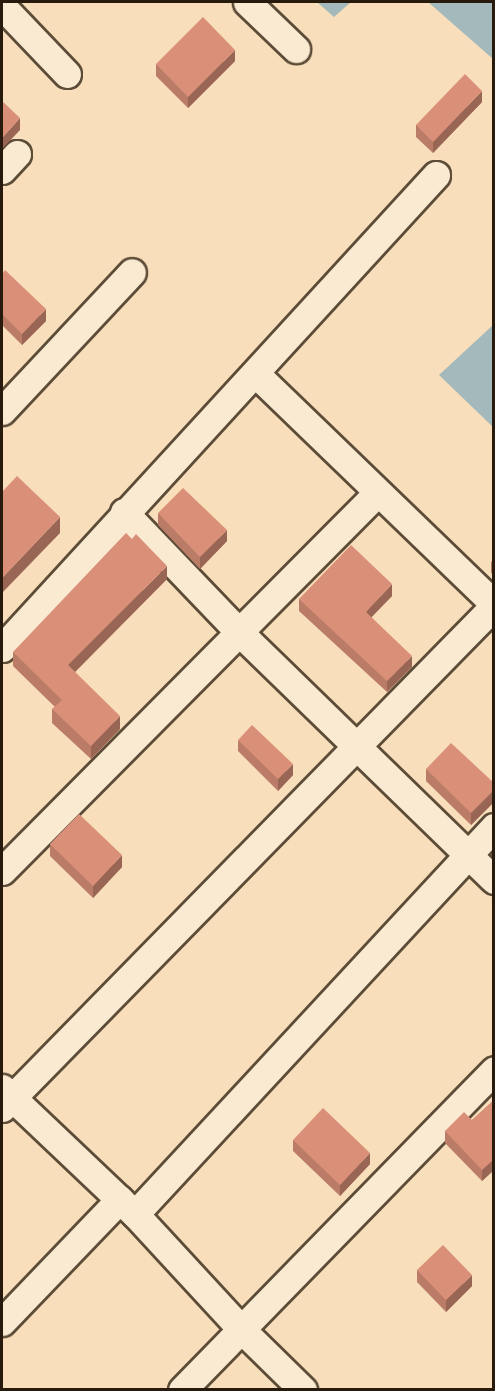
<!DOCTYPE html>
<html>
<head>
<meta charset="utf-8">
<style>
	body { margin:0 }
	#map { position:relative; width:495px; height:1391px; overflow:hidden; background:#f8deba; font-family:"EB Garamond",serif }
	div>[style] { position:absolute }
	.water>* { inset:0; background:#a3b9bb }
	.roads { filter:drop-shadow(2px 0 #5c4c38) drop-shadow(-2px 0 #5c4c38) drop-shadow(0 2px #5c4c38) drop-shadow(0 -2px #5c4c38) }
	.street>* { height:27px; margin:-13.5px; padding:0 13.5px; transform-origin:13.5px; border-radius:13.5px; background:#faead2 }
	.wall>* { inset:0; background:#bb7c67 }
	.shaded-wall>* { inset:0; background:#996554 }
	.building>* { inset:0; background:#da9078 }
	span { translate:-50% -50%; white-space:nowrap; text-align:center; line-height:1.15; -webkit-text-stroke:4.5px #faead2; paint-order:stroke }
	.frame { position:absolute; inset:0; border:3px solid #281b0d; pointer-events:none }
</style>
</head>
<body>
<div id="map">
	<div class="water">
		<div style="clip-path:polygon(317px 2px,351px 2px,334px 17px)"></div>
		<div style="clip-path:polygon(428px 2px,493px 2px,493px 59px)"></div>
		<div style="clip-path:polygon(493px 325px,493px 427px,439px 375px)"></div>
	</div>
	<div class="roads">
		<div class="street">
			<div style="left:247px;top:2px;width:68px;rotate:43.8deg"></div>
			<div style="left:2px;top:6px;width:94px;rotate:46.3deg"></div>
			<div style="left:2px;top:170px;width:22px;rotate:-47deg"></div>
			<div style="left:255px;top:373px;width:332px;rotate:44deg"></div>
			<div style="left:2px;top:411px;width:190px;rotate:-46.9deg"></div>
			<div style="left:124px;top:512px;width:166px;rotate:46.2deg"></div>
			<div style="left:239px;top:632px;width:196px;rotate:-45.2deg"></div>
			<div style="left:2px;top:648px;width:642px;rotate:-47.46deg"></div>
			<div style="left:2px;top:871px;width:337px;rotate:-45.2deg"></div>
			<div style="left:239px;top:632px;width:356px;rotate:44.2deg"></div>
			<div style="left:2px;top:1088px;width:183px;rotate:43.5deg"></div>
			<div style="left:135px;top:1214px;width:156px;rotate:47.3deg"></div>
			<div style="left:241px;top:1329px;width:87px;rotate:44.5deg"></div>
			<div style="left:2px;top:1108px;width:703px;rotate:-45.58deg"></div>
			<div style="left:135px;top:1214px;width:528px;rotate:-47.15deg"></div>
			<div style="left:2px;top:1322px;width:170px;rotate:-46.2deg"></div>
			<div style="left:182px;top:1390px;width:447px;rotate:-45.7deg"></div>
		</div>
	</div>
	<div class="wall">
		<div style="clip-path:polygon(235px 61px,188px 108px,156px 76px,156px 64px)"></div>
		<div style="clip-path:polygon(482px 102px,433px 153px,416px 137px,416px 125px)"></div>
		<div style="clip-path:polygon(2px 274px,46px 321px,22px 345px,2px 325px)"></div>
		<div style="clip-path:polygon(158px 513px,227px 541px,200px 569px,158px 525px)"></div>
		<div style="clip-path:polygon(494px 559px,494px 575px,491px 573px,491px 562px)"></div>
		<div style="clip-path:polygon(167px 579px,75px 672px,120px 729px,91px 759px,52px 723px,52px 709px,55px 707px,13px 666px,13px 652px)"></div>
		<div style="clip-path:polygon(392px 596px,371px 617px,412px 667px,387px 692px,299px 611px,299px 599px)"></div>
		<div style="clip-path:polygon(238px 740px,293px 775px,278px 791px,238px 751px)"></div>
		<div style="clip-path:polygon(426px 769px,494px 783px,494px 802px,471px 825px,426px 781px)"></div>
		<div style="clip-path:polygon(50px 844px,122px 867px,93px 898px,50px 856px)"></div>
		<div style="clip-path:polygon(494px 1100px,494px 1170px,482px 1181px,445px 1143px,445px 1131px,472px 1120px)"></div>
		<div style="clip-path:polygon(293px 1140px,370px 1164px,340px 1196px,293px 1151px)"></div>
		<div style="clip-path:polygon(417px 1270px,472px 1286px,446px 1312px,417px 1282px)"></div>
	</div>
	<div class="shaded-wall">
		<div style="clip-path:polygon(235px 50px,235px 61px,188px 108px,188px 97px)"></div>
		<div style="clip-path:polygon(482px 91px,482px 102px,433px 153px,433px 142px)"></div>
		<div style="clip-path:polygon(20px 118px,20px 130px,2px 149px,2px 138px)"></div>
		<div style="clip-path:polygon(46px 309px,46px 321px,22px 345px,22px 334px)"></div>
		<div style="clip-path:polygon(60px 517px,60px 533px,2px 593px,2px 578px)"></div>
		<div style="clip-path:polygon(227px 530px,227px 541px,200px 569px,200px 557px)"></div>
		<div style="clip-path:polygon(167px 566px,167px 579px,68px 679px,68px 665px)"></div>
		<div style="clip-path:polygon(392px 584px,392px 596px,366px 623px,366px 612px)"></div>
		<div style="clip-path:polygon(412px 656px,412px 667px,387px 692px,387px 681px)"></div>
		<div style="clip-path:polygon(120px 716px,120px 729px,91px 759px,91px 746px)"></div>
		<div style="clip-path:polygon(293px 764px,293px 775px,278px 791px,278px 779px)"></div>
		<div style="clip-path:polygon(494px 790px,494px 802px,471px 825px,471px 813px)"></div>
		<div style="clip-path:polygon(122px 855px,122px 867px,93px 898px,93px 886px)"></div>
		<div style="clip-path:polygon(370px 1153px,370px 1164px,340px 1196px,340px 1185px)"></div>
		<div style="clip-path:polygon(494px 1159px,494px 1170px,482px 1181px,482px 1170px)"></div>
		<div style="clip-path:polygon(472px 1275px,472px 1286px,446px 1312px,446px 1300px)"></div>
	</div>
	<div class="building">
		<div style="clip-path:polygon(203px 17px,235px 50px,188px 97px,156px 64px)"></div>
		<div style="clip-path:polygon(465px 74px,482px 91px,433px 142px,416px 125px)"></div>
		<div style="clip-path:polygon(2px 101px,20px 118px,2px 138px)"></div>
		<div style="clip-path:polygon(5px 270px,46px 309px,22px 334px,2px 314px,2px 274px)"></div>
		<div style="clip-path:polygon(17px 476px,60px 517px,2px 578px,2px 492px)"></div>
		<div style="clip-path:polygon(183px 488px,227px 530px,200px 557px,158px 513px)"></div>
		<div style="clip-path:polygon(126px 533px,132px 539px,136px 534px,167px 566px,68px 665px,120px 716px,91px 746px,52px 709px,62px 700px,13px 652px)"></div>
		<div style="clip-path:polygon(351px 545px,392px 584px,366px 612px,412px 656px,387px 681px,299px 599px)"></div>
		<div style="clip-path:polygon(252px 725px,293px 764px,278px 779px,238px 740px)"></div>
		<div style="clip-path:polygon(451px 743px,494px 783px,494px 790px,471px 813px,426px 769px)"></div>
		<div style="clip-path:polygon(79px 814px,122px 855px,93px 886px,50px 844px)"></div>
		<div style="clip-path:polygon(494px 1100px,494px 1159px,482px 1170px,445px 1131px,464px 1112px,472px 1120px)"></div>
		<div style="clip-path:polygon(323px 1108px,370px 1153px,340px 1185px,293px 1140px)"></div>
		<div style="clip-path:polygon(443px 1245px,472px 1275px,446px 1300px,417px 1270px)"></div>
	</div>
	<div class="frame"></div>
</div>
</body>
</html>
